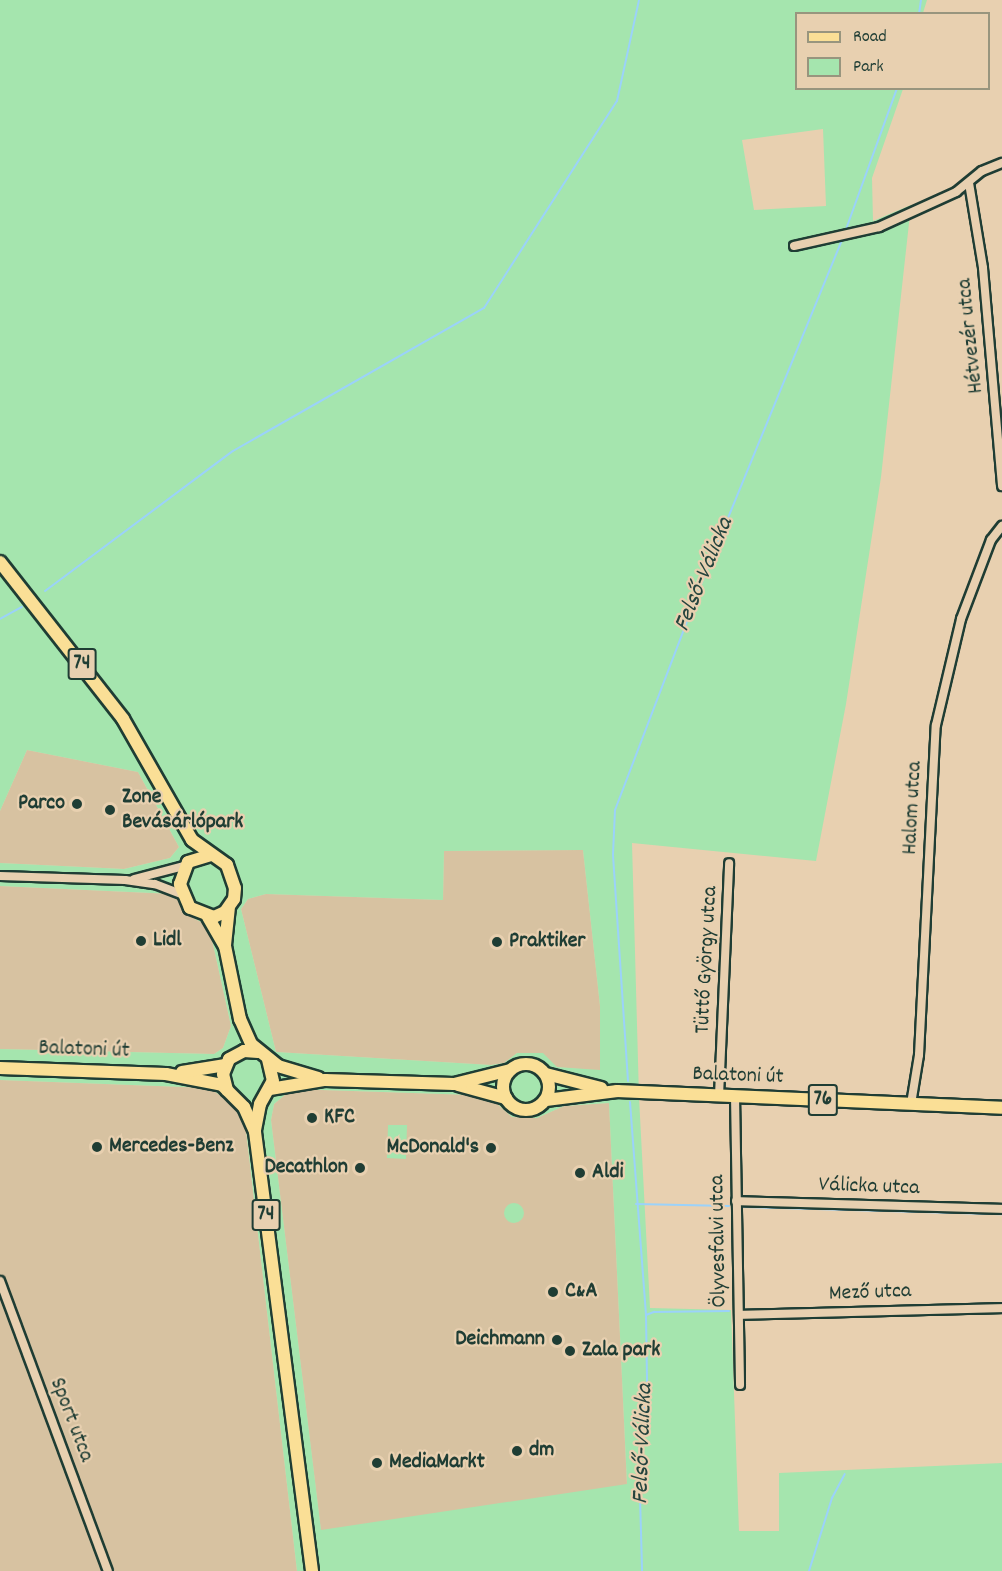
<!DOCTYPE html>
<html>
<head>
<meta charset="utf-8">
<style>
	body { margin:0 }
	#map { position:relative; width:1002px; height:1571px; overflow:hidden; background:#e8d0b0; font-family:Dekko,sans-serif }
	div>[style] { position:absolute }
	.built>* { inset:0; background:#d7c2a1 }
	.green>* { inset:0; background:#a5e5ae }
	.round { border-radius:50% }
	.stream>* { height:2px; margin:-1px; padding:0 1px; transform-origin:1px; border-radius:1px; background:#9bd2fa }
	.roads { filter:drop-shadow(2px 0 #1f3d34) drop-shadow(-2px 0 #1f3d34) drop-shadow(0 2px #1f3d34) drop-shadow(0 -2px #1f3d34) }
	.street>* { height:8px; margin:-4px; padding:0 4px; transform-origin:4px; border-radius:4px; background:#e8d0b0 }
	.primary>* { height:12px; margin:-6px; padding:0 6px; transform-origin:6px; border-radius:6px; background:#fadf96 }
	.primary>.ring { margin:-6px; padding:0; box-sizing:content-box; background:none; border:12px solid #fadf96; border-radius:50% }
	.dots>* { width:16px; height:16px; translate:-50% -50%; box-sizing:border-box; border:3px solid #e8d0b0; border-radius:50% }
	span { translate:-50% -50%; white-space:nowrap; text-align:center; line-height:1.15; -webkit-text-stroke:4.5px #e8d0b0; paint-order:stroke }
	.shield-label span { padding:2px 4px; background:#e8d0b0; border:2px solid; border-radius:4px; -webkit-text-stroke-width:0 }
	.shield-label { font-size:21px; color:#1f3d34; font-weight:700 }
	.street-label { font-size:22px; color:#1f3d34 }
	.poi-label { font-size:22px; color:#1f3d34; font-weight:700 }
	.left { translate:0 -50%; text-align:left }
	.right { translate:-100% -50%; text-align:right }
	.water-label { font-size:24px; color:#25443e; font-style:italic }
	.legend { position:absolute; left:795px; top:12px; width:195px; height:78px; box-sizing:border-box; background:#e8d0b0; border:2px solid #98957e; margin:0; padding:8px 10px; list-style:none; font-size:18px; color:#1f3d34 }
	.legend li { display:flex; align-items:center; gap:12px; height:30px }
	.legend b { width:30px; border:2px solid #98957e }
</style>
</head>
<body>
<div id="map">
	<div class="built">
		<div style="clip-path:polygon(27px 750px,138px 772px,179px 847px,170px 858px,124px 869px,0 863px,0 811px)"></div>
		<div style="clip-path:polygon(583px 850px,600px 1006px,600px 1071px,557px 1067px,517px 1053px,504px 1063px,491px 1065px,276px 1052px,241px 909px,248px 899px,266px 894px,443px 900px,444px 851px)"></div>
		<div style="clip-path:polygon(0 886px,172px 894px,195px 919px,209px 926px,231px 1026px,223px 1048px,214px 1054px,0 1049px)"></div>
		<div style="clip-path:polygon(0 1080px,210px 1088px,244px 1113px,297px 1571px,0 1571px)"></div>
		<div style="clip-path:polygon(292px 1089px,472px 1095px,493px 1100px,512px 1117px,537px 1118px,564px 1106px,609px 1103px,627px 1485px,321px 1531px,271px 1120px,274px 1104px)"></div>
	</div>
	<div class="green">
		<div style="clip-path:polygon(evenodd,0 0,927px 0,923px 13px,796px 14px,796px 88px,903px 89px,872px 178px,873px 221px,911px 205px,881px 477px,846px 704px,816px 861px,632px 843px,639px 1097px,650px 1308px,731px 1310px,739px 1531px,779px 1531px,779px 1473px,1002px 1463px,1002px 1571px,297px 1571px,244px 1113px,210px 1088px,0 1080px,0 1049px,214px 1054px,223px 1048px,231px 1026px,209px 926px,195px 919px,173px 894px,0 886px,0 863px,124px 869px,170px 858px,179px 847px,138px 772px,27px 750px,0 811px,0 0,823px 129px,826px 206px,754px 210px,742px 140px,823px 129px,0 0,583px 850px,600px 1006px,600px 1070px,557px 1067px,543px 1053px,517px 1053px,504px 1063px,491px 1065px,276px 1052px,241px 909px,248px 899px,266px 894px,443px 900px,444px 851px,583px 850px,0 0,292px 1089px,472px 1095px,493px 1100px,512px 1117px,537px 1118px,564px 1106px,609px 1103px,627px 1484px,321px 1530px,271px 1120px,274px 1104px,292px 1089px)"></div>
		<div style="clip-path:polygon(388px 1125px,407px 1125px,406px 1159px,387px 1158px)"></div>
		<div class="round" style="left:504px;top:1203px;width:20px;height:20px"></div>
	</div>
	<div class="stream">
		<div style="left:919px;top:14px;width:14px;rotate:-82deg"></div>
		<div style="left:845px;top:232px;width:153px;rotate:-70.1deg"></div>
		<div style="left:45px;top:591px;width:234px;rotate:-36.7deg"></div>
		<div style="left:233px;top:451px;width:289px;rotate:-29.7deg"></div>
		<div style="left:484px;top:308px;width:246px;rotate:-57.3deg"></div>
		<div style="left:617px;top:101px;width:103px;rotate:-77.7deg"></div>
		<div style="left:0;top:619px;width:25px;rotate:-29deg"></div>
		<div style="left:628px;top:1081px;width:227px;rotate:-93.8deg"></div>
		<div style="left:613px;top:854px;width:44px;rotate:-87.4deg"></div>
		<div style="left:615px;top:810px;width:253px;rotate:-69.1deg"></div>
		<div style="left:705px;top:574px;width:363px;rotate:-67.7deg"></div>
		<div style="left:630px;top:1102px;width:214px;rotate:85.7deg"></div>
		<div style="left:646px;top:1315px;width:66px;rotate:89.1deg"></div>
		<div style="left:647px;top:1381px;width:80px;rotate:95.7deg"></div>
		<div style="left:639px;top:1461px;width:110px;rotate:88.4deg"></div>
		<div style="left:636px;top:1204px;width:93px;rotate:1.2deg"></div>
		<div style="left:744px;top:1207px;width:258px;rotate:1.6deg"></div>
		<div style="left:747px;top:1310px;width:222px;rotate:-1.3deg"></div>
		<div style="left:646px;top:1315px;width:9px;rotate:-21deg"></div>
		<div style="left:654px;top:1312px;width:75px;rotate:-0.8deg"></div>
		<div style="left:809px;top:1571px;width:77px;rotate:-72.5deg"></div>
		<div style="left:832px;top:1498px;width:27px;rotate:-62deg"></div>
	</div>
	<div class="roads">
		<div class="street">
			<div style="left:969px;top:183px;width:86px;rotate:80.6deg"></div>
			<div style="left:983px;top:268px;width:219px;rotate:85deg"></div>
			<div style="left:794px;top:246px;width:87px;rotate:-12.6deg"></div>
			<div style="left:879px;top:227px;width:85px;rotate:-24.4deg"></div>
			<div style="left:956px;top:192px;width:33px;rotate:-39deg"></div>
			<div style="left:982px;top:171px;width:22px;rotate:-22deg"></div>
			<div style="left:0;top:876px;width:125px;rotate:1.8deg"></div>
			<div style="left:125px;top:880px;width:30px;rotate:8deg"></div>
			<div style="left:155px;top:884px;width:30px;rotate:21deg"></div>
			<div style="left:134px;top:879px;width:52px;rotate:-14.6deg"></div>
			<div style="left:719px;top:1096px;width:233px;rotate:-87.5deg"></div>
			<div style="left:735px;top:1096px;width:289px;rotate:89deg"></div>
			<div style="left:911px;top:1104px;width:50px;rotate:-80.7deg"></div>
			<div style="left:919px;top:1055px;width:330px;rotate:-87.1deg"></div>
			<div style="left:936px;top:725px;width:109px;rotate:-76.7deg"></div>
			<div style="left:961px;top:619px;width:85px;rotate:-69.2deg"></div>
			<div style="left:991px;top:540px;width:18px;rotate:-52deg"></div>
			<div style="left:736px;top:1201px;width:266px;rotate:1.7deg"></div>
			<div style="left:0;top:1281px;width:309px;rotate:69.6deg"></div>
			<div style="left:739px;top:1315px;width:263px;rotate:-1.5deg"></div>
		</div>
		<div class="primary">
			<div style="left:0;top:562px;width:199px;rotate:51.9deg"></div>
			<div style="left:123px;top:719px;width:139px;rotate:60.3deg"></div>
			<div style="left:192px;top:840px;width:43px;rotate:35.5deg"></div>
			<div style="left:227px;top:865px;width:24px;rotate:71deg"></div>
			<div style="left:235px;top:888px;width:11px;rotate:95deg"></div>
			<div style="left:234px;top:899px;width:16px;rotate:125deg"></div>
			<div style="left:225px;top:912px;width:12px;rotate:156deg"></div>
			<div style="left:214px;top:917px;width:26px;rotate:-159deg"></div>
			<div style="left:190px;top:908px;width:26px;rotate:-113deg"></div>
			<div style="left:180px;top:884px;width:23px;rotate:-70deg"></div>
			<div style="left:188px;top:862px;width:24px;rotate:-17deg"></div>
			<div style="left:208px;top:917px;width:34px;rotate:60deg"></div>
			<div style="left:225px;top:946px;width:75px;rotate:78.4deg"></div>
			<div style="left:240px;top:1019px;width:27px;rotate:66deg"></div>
			<div style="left:251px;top:1044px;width:35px;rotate:39deg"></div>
			<div style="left:278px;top:1066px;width:42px;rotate:16.7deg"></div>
			<div style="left:225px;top:945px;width:36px;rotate:-84deg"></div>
			<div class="ring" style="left:503px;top:1064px;width:34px;height:34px"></div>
			<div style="left:0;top:1068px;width:166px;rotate:2.1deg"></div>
			<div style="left:166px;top:1074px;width:57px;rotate:11.1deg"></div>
			<div style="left:222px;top:1085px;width:31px;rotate:45deg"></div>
			<div style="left:244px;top:1107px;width:27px;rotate:66deg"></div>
			<div style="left:255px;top:1132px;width:443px;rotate:82.6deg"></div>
			<div style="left:182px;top:1072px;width:44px;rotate:-9.2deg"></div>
			<div style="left:546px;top:1074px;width:57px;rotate:14.3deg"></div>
			<div style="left:458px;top:1085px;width:50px;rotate:15.2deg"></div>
			<div style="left:270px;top:1089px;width:56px;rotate:-9.3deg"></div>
			<div style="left:325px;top:1080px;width:129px;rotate:1.8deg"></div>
			<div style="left:454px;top:1084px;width:58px;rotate:-14deg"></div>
			<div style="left:227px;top:1090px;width:16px;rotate:-104deg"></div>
			<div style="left:223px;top:1074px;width:16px;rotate:-68deg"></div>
			<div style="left:229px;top:1059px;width:17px;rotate:-28deg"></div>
			<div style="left:244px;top:1051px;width:14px;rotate:4deg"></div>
			<div style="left:546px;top:1100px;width:72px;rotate:-7.2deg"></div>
			<div style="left:617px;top:1091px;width:385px;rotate:2.5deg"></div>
			<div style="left:255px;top:1130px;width:26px;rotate:-79deg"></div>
			<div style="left:260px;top:1104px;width:26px;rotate:-61deg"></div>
			<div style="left:273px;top:1081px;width:22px;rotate:-103deg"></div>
		</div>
	</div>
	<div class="dots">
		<div style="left:77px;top:804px;background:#1f3d34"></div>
		<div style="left:110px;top:810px;background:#1f3d34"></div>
		<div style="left:141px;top:941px;background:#1f3d34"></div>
		<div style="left:497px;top:942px;background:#1f3d34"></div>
		<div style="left:312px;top:1118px;background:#1f3d34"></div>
		<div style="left:97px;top:1147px;background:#1f3d34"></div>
		<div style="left:491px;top:1148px;background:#1f3d34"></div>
		<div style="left:360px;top:1168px;background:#1f3d34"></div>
		<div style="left:580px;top:1173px;background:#1f3d34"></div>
		<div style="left:553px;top:1292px;background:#1f3d34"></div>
		<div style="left:557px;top:1340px;background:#1f3d34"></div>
		<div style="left:570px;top:1351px;background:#1f3d34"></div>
		<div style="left:517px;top:1451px;background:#1f3d34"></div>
		<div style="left:377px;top:1463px;background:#1f3d34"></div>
	</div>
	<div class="shield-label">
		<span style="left:82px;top:664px">74</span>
		<span style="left:823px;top:1100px">76</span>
		<span style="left:266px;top:1215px">74</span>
	</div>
	<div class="street-label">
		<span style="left:971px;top:336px;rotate:-96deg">Hétvezér utca</span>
		<span style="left:913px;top:808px;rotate:-87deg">Halom utca</span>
		<span style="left:707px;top:960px;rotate:-87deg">Tüttő György utca</span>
		<span style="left:84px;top:1050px;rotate:2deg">Balatoni út</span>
		<span style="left:738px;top:1076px;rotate:2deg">Balatoni út</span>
		<span style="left:869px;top:1187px;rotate:2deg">Válicka utca</span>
		<span style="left:719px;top:1241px;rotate:-91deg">Ölyvesfalvi utca</span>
		<span style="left:870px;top:1293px;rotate:-2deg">Mező utca</span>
		<span style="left:71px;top:1420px;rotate:69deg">Sport utca</span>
	</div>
	<div class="poi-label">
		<span class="left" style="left:122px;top:810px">Zone<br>Bevásárlópark</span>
		<span class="right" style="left:65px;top:804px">Parco</span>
		<span class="left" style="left:153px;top:941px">Lidl</span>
		<span class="left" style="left:509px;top:942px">Praktiker</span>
		<span class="left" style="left:324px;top:1118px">KFC</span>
		<span class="left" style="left:109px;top:1147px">Mercedes-Benz</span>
		<span class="right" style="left:479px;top:1148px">McDonald's</span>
		<span class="right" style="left:348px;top:1168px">Decathlon</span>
		<span class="left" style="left:592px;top:1173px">Aldi</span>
		<span class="left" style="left:565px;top:1292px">C&amp;A</span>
		<span class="right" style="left:545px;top:1340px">Deichmann</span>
		<span class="left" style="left:582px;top:1351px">Zala park</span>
		<span class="left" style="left:529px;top:1451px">dm</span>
		<span class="left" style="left:389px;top:1463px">MediaMarkt</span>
	</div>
	<div class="water-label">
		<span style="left:705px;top:575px;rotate:-68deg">Felső-Válicka</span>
		<span style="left:644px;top:1444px;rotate:-88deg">Felső-Válicka</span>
	</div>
	<ul class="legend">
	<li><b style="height:8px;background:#fadf96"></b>Road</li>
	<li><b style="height:16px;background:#a5e5ae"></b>Park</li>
	</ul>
</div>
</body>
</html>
